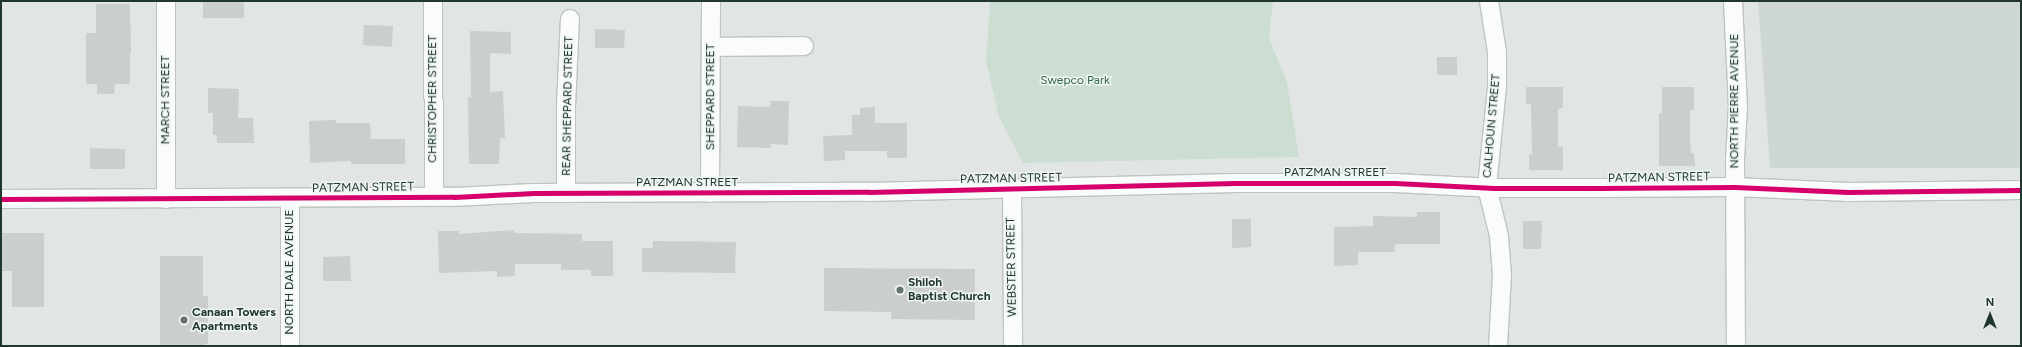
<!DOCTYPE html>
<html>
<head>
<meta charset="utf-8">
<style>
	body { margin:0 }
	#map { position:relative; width:2022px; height:347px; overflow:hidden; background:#e1e6e4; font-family:Figtree,sans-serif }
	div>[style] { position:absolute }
	.built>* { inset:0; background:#cfd7d4 }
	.green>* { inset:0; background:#ccded1 }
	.building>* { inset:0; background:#cacecc }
	.roads { filter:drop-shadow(1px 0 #bec3c1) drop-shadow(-1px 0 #bec3c1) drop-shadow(0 1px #bec3c1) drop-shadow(0 -1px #bec3c1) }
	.minor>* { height:18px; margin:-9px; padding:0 9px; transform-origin:9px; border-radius:9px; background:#fafbfb }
	.cycleway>* { height:5px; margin:-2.5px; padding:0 2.5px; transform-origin:2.5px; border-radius:2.5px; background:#d6006c }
	.dots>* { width:11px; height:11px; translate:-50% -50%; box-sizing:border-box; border:2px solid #eef5f2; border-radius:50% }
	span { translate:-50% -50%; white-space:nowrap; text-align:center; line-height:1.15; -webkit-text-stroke:3px #eef5f2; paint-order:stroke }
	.park-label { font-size:12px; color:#316745 }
	.street-label { font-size:12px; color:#223630 }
	.poi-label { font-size:12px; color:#223630; font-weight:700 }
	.left { translate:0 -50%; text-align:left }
	.frame { position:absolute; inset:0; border:2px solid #223630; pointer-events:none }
	.north { position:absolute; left:1970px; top:295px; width:40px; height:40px; -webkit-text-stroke:3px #eef5f2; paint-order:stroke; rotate:0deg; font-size:11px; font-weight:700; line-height:16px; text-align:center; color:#223630 }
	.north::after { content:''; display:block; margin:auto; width:14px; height:18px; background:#223630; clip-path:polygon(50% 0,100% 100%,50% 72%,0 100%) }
</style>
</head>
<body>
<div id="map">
	<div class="built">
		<div style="clip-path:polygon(1758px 1px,2021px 1px,2021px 168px,1770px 168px)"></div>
	</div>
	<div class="green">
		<div style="clip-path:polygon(990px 1px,1273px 1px,1269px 38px,1287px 82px,1299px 157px,1023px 163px,999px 117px,986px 62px)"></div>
	</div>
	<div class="building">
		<div style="clip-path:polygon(203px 1px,244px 1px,244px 18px,203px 18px)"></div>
		<div style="clip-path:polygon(96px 4px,130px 4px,131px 53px,130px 53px,130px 84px,115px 84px,114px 94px,97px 94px,97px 84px,86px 84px,86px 33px,96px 33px)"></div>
		<div style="clip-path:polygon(364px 25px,393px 26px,392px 47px,363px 45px)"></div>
		<div style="clip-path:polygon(595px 29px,625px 30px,624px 48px,595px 48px)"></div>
		<div style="clip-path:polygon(470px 31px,511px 32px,511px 54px,490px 53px,490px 92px,503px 91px,505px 138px,500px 138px,499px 164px,469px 164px,468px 97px,471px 97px)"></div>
		<div style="clip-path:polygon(1437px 57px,1457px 57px,1457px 75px,1437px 75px)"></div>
		<div style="clip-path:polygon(1526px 87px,1563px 87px,1563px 108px,1558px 109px,1558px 147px,1563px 147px,1563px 170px,1529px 170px,1529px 154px,1532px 154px,1531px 104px,1526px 104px)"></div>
		<div style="clip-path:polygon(1662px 87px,1694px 87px,1694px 110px,1690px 110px,1690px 143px,1691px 153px,1694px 153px,1695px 166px,1659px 166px,1659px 113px,1662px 113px)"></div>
		<div style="clip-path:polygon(208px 88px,239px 89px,238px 118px,253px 118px,254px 143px,217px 143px,217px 135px,213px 135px,213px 113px,208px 113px)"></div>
		<div style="clip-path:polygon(770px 101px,789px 101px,788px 145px,771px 144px,771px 148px,737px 147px,738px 106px,770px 107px)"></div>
		<div style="clip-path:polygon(875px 107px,875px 123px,907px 123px,907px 158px,887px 158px,887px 151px,845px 151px,845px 160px,824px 161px,823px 136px,852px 135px,852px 115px,860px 115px,860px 108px)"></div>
		<div style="clip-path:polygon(336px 120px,336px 123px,370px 123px,371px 139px,405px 139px,405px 164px,351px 164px,351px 161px,310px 163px,309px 121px)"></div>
		<div style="clip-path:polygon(90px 148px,125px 149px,125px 169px,90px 169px)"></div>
		<div style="clip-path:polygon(1417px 212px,1440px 212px,1440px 244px,1395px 244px,1395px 252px,1358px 252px,1358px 265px,1334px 266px,1334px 227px,1373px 226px,1373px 216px,1417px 217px)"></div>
		<div style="clip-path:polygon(1232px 219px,1251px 219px,1251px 247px,1232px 248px)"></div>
		<div style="clip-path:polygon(1523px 221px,1542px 221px,1541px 249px,1523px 249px)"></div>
		<div style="clip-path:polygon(514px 230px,514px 233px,582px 234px,582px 241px,613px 241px,613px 276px,591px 276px,591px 270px,561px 270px,561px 264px,515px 264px,515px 276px,497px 277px,497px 271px,439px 273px,438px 231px,459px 231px,459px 234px)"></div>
		<div style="clip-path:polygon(1px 233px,44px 233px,44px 307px,12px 307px,12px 271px,1px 271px)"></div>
		<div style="clip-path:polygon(653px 241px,736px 242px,735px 273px,642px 272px,642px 248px,653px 248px)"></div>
		<div style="clip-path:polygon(160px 256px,203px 256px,203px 296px,208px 296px,208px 344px,204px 344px,204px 346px,160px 346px)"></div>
		<div style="clip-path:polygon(350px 256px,351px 281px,323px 281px,323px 257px)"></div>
		<div style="clip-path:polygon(824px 268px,975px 269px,975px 320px,891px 319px,891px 312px,824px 311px)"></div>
	</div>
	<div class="roads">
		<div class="minor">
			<div style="left:166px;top:1px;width:198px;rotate:90deg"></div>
			<div style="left:433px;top:1px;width:196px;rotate:89.7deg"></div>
			<div style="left:1489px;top:1px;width:52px;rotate:81.1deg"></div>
			<div style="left:1497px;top:52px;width:35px;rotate:90deg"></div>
			<div style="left:1497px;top:87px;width:100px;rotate:95.7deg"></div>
			<div style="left:1487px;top:187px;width:50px;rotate:76.2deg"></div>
			<div style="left:1499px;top:236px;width:40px;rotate:85.7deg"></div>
			<div style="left:1502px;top:276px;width:70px;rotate:93.3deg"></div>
			<div style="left:1733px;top:1px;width:105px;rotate:87.3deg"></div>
			<div style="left:1738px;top:106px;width:53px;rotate:93.2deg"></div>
			<div style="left:1735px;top:159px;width:187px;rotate:89.7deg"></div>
			<div style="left:711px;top:47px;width:93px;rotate:-0.6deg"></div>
			<div style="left:1012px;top:189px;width:157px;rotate:89.6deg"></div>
			<div style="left:566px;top:193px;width:87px;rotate:-90deg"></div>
			<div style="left:566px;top:106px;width:87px;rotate:-87.4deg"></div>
			<div style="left:710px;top:193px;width:192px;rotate:-89.7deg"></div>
			<div style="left:290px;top:198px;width:148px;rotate:90deg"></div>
			<div style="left:1px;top:199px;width:453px;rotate:-0.3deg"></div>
			<div style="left:454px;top:197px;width:80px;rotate:-2.9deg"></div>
			<div style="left:534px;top:193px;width:335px;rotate:-0.2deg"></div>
			<div style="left:869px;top:192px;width:366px;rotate:-1.4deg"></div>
			<div style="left:1235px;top:183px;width:160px"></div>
			<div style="left:1395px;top:183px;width:99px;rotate:2.9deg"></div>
			<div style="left:1494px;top:188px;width:106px"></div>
			<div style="left:1600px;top:188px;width:135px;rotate:-0.4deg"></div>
			<div style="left:1735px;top:187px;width:113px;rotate:2.5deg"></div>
			<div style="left:1848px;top:192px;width:173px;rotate:-0.7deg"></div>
		</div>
	</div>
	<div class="cycleway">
		<div style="left:1px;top:199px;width:453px;rotate:-0.3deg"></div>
		<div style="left:454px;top:197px;width:80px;rotate:-2.9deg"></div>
		<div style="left:534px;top:193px;width:335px;rotate:-0.2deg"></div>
		<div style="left:869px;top:192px;width:366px;rotate:-1.4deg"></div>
		<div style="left:1235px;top:183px;width:160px"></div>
		<div style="left:1395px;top:183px;width:99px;rotate:2.9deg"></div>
		<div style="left:1494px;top:188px;width:106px"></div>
		<div style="left:1600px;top:188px;width:135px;rotate:-0.4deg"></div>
		<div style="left:1735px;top:187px;width:113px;rotate:2.5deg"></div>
		<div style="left:1848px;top:192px;width:173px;rotate:-0.7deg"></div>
	</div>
	<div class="dots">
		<div style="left:900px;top:290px;background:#65746f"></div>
		<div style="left:184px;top:320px;background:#65746f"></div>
	</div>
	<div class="park-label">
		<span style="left:1075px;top:81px">Swepco Park</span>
	</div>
	<div class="street-label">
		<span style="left:711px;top:97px;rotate:-90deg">SHEPPARD STREET</span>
		<span style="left:433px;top:99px;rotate:-90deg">CHRISTOPHER STREET</span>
		<span style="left:166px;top:100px;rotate:-90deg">MARCH STREET</span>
		<span style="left:1735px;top:101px;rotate:-90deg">NORTH PIERRE AVENUE</span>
		<span style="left:568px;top:106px;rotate:-89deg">REAR SHEPPARD STREET</span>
		<span style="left:1492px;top:126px;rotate:-85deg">CALHOUN STREET</span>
		<span style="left:1335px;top:173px">PATZMAN STREET</span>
		<span style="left:1659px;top:178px;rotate:-1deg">PATZMAN STREET</span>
		<span style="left:1011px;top:179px;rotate:-1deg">PATZMAN STREET</span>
		<span style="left:687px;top:183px">PATZMAN STREET</span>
		<span style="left:363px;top:188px;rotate:-1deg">PATZMAN STREET</span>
		<span style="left:1012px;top:267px;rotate:-91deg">WEBSTER STREET</span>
		<span style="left:290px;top:272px;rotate:-90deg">NORTH DALE AVENUE</span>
	</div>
	<div class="poi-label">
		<span class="left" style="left:908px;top:290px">Shiloh<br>Baptist Church</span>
		<span class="left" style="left:192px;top:320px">Canaan Towers<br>Apartments</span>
	</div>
	<div class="frame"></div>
	<div class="north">N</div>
</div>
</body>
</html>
